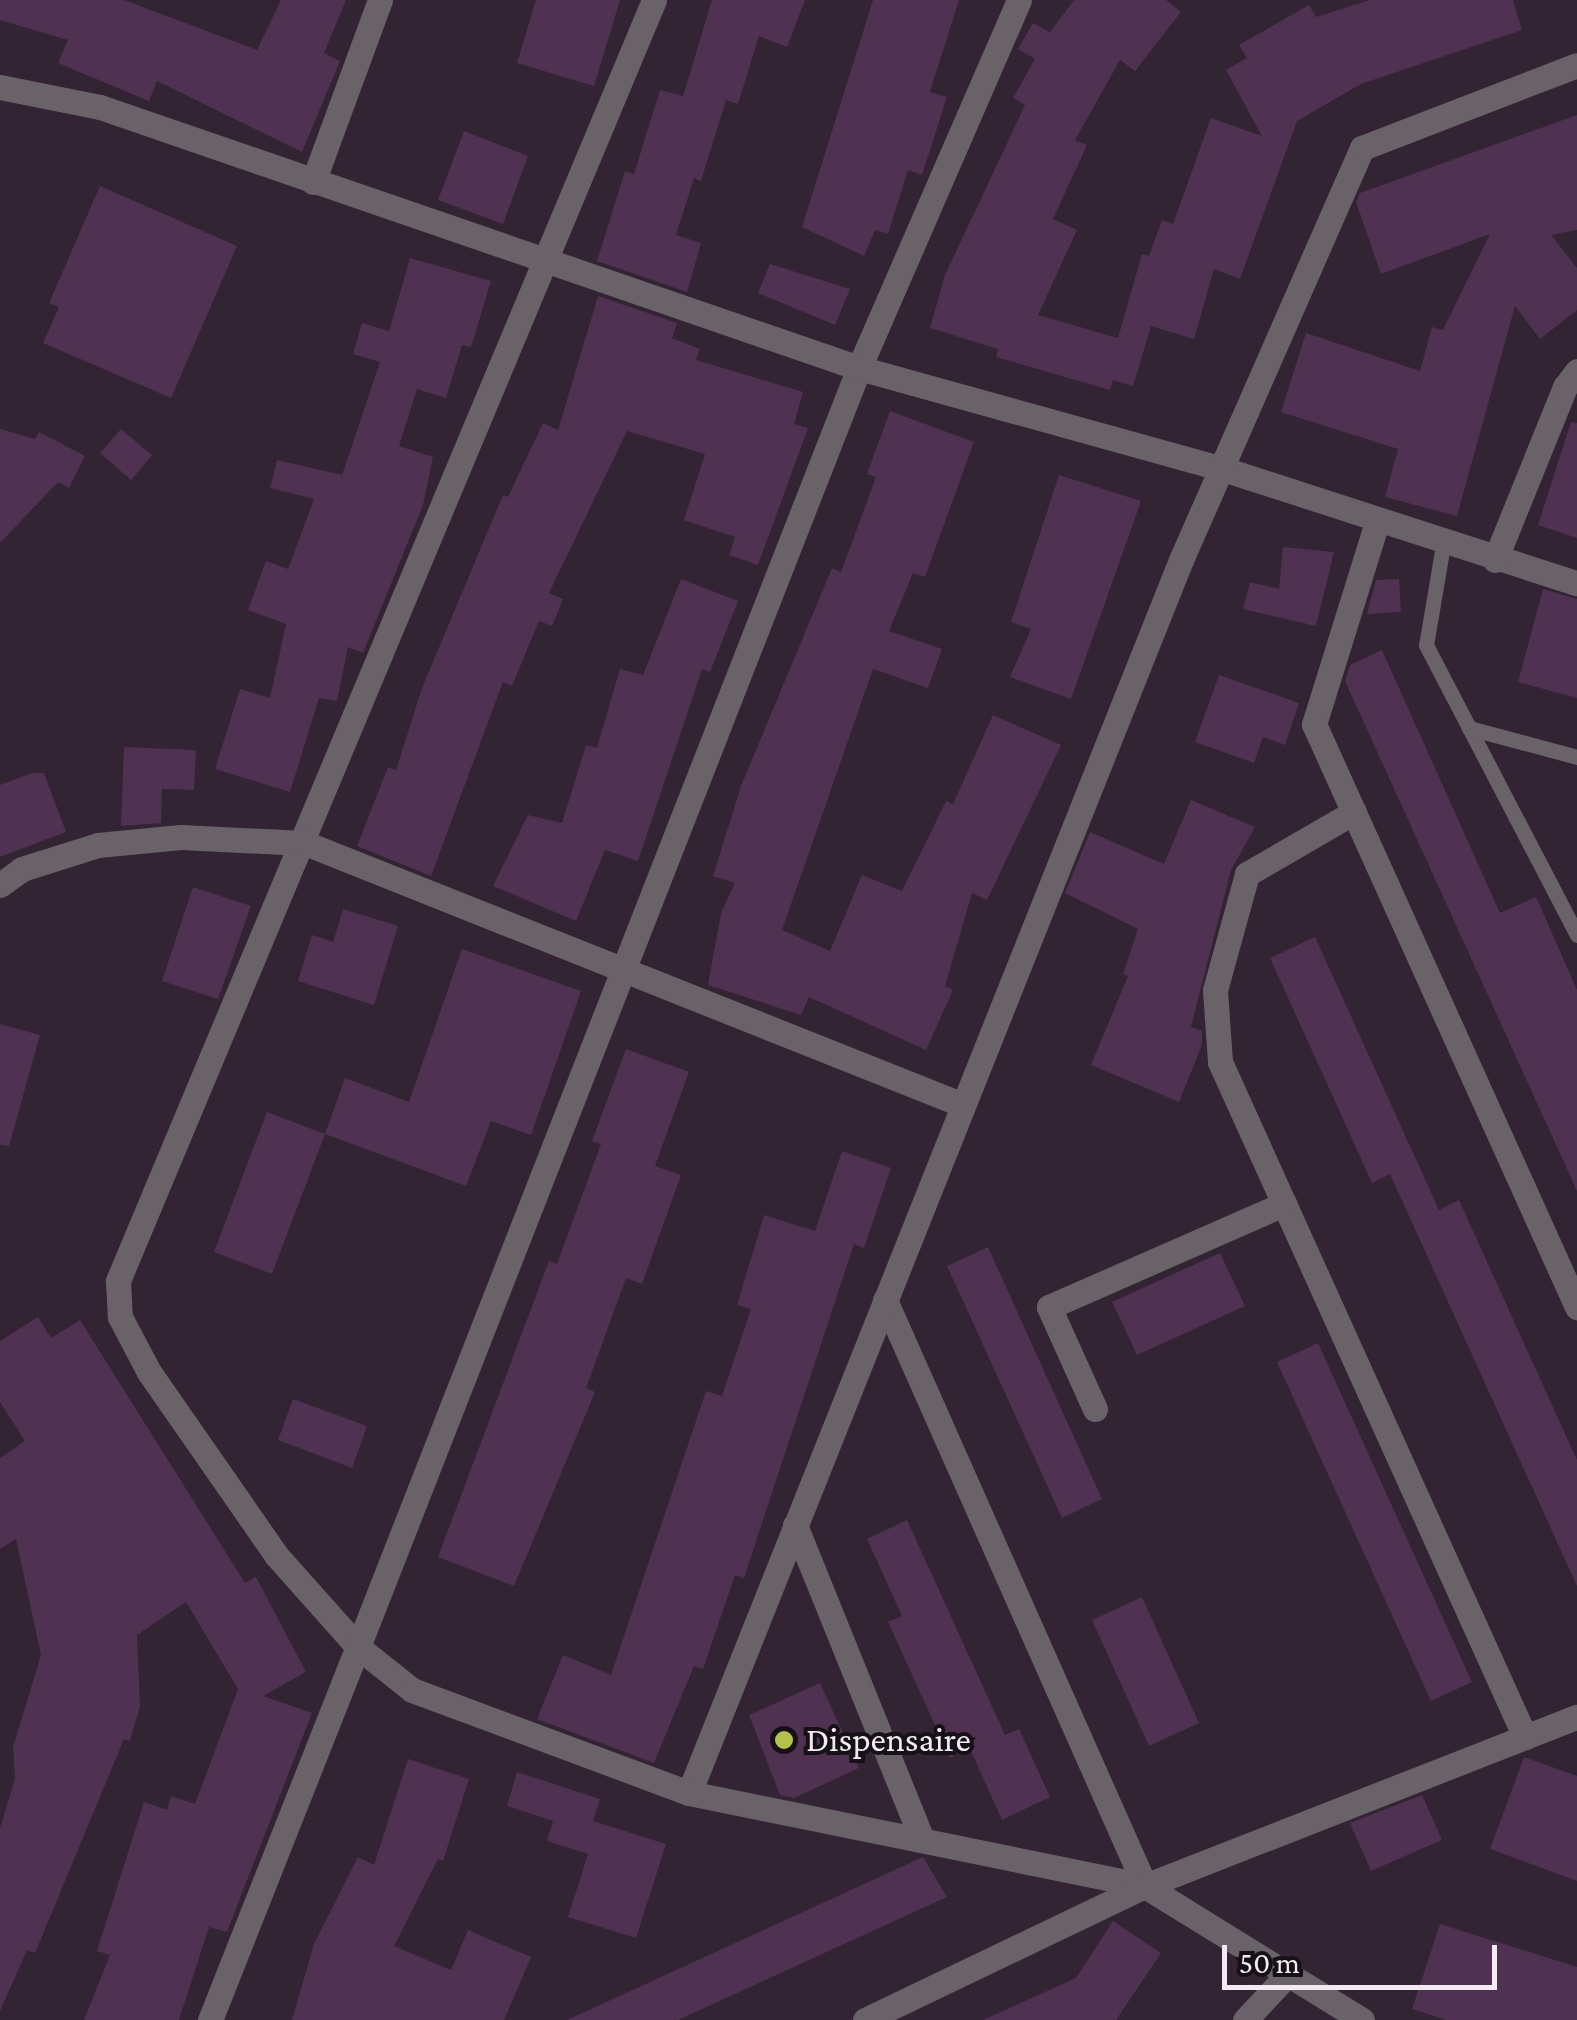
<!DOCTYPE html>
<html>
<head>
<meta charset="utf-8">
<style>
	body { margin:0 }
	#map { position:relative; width:1577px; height:2020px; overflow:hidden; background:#322433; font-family:"Crimson Pro",serif }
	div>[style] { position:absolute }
	.building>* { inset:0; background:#4f3151 }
	.service>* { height:15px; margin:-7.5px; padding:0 7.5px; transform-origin:7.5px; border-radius:7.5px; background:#696269 }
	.minor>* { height:25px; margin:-12.5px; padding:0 12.5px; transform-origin:12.5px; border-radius:12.5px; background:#696269 }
	.dots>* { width:28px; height:28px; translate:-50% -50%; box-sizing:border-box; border:5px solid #161017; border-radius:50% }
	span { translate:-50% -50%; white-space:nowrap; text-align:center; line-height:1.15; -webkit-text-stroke:8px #161017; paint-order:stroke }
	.poi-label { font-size:35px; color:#f4eaf4 }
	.left { translate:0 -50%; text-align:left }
	.scale { position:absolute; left:1222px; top:1945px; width:275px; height:45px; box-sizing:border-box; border:5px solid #f4eaf4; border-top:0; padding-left:12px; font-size:30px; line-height:35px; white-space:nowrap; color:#f4eaf4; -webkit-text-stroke:8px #161017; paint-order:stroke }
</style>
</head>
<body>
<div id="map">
	<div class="building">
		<div style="clip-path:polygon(0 0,124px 0,257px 50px,281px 0,346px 0,324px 53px,340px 61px,302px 152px,157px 81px,149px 101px,58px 63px,68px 40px,0 20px)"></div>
		<div style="clip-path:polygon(536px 0,620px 0,594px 86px,517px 63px)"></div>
		<div style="clip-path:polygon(712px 0,805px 0,787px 47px,759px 36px,738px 104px,726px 100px,701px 181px,694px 178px,676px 235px,701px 243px,687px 292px,597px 261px,625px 171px,634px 174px,660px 90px,683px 96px)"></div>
		<div style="clip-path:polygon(873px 0,959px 0,930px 92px,947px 97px,922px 175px,908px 170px,888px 234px,875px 230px,864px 256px,802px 227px)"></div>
		<div style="clip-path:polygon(1074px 0,1166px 0,1181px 12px,1135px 71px,1120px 60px,1075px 140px,1087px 145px,1053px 219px,1077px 230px,1038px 315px,1118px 338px,1142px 254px,1149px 256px,1162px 220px,1173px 224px,1211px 118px,1262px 136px,1226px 70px,1247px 58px,1239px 45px,1309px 5px,1316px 17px,1370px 0,1513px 0,1522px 30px,1361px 84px,1297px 121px,1240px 279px,1214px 269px,1194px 339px,1151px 326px,1133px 386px,1113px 380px,1110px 390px,996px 357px,998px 349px,930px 328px,945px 275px,1025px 105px,1013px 98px,1035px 59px,1018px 49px,1033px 23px,1050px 32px)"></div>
		<div style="clip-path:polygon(1577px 115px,1577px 230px,1551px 235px,1577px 268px,1577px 310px,1540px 339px,1515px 306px,1457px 516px,1385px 497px,1398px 449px,1281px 412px,1306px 333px,1420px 371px,1432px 327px,1443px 330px,1490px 234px,1381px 274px,1356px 202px,1360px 193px)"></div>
		<div style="clip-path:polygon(464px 131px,528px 156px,503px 224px,438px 200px)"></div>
		<div style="clip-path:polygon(100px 186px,237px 246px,171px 398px,43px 343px,59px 307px,49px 303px)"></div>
		<div style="clip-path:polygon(410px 258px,491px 281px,471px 347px,462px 345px,446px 398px,417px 389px,399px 446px,433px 457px,423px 505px,363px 653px,348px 647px,337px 701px,319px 698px,290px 792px,215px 769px,240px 689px,270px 698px,286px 624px,248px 610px,266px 561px,288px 569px,314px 499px,270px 488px,277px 460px,342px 475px,380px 362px,353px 354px,362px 323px,389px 331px)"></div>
		<div style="clip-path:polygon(770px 264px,850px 289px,835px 325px,758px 293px)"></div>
		<div style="clip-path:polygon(598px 296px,677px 323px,672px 338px,700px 349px,696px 360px,803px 392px,794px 424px,808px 428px,758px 565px,729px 555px,735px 537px,684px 520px,705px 454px,627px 431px,549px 593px,563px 599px,552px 626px,539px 621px,512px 686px,503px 682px,431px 876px,357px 846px,388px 767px,396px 770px,422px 688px,503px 495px,508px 497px,543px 423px,558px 430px)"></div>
		<div style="clip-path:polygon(890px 411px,974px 442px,925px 577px,913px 573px,889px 631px,942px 649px,928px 688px,873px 669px,782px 930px,830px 951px,862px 875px,902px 891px,946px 801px,953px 804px,993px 715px,1061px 745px,987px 900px,972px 893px,945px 986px,953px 990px,926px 1050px,809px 997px,801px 1015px,708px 985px,721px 913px,735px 883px,713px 876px,741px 786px,832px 568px,841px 572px,876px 477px,867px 474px)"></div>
		<div style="clip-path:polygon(1571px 422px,1577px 423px,1577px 538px,1538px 525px)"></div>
		<div style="clip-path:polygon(0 429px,35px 439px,39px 432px,85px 456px,69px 488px,58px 482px,0 543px)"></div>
		<div style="clip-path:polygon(121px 429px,152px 455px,131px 480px,100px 453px)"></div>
		<div style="clip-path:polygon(1059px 475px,1141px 501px,1071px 699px,1010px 677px,1031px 629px,1011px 622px)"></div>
		<div style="clip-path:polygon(1283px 547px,1334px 552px,1316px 626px,1243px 609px,1250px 582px,1279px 589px)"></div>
		<div style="clip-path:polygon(681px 579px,738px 601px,710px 672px,702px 669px,638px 861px,605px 850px,576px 921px,493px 886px,528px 815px,562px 823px,586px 745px,597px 748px,620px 669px,643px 675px)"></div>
		<div style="clip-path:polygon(1399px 579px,1401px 612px,1367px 614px,1376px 580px)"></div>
		<div style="clip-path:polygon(1543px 589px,1577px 599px,1577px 698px,1518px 682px)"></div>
		<div style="clip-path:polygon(1382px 650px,1500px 913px,1536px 897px,1577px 990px,1577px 1191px,1345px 681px,1350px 665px)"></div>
		<div style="clip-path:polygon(1219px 675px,1299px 703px,1285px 745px,1263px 737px,1254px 763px,1195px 742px)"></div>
		<div style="clip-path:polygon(124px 747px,196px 750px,194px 790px,162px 789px,161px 823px,121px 826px)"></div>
		<div style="clip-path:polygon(32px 773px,44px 773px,66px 832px,0 857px,0 785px)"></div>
		<div style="clip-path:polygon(1191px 800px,1255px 827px,1231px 870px,1191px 1027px,1202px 1031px,1202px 1045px,1179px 1102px,1091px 1065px,1128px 976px,1123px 974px,1138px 929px,1065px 893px,1090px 832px,1164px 864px)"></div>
		<div style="clip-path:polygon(193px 887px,251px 906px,218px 999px,162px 981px)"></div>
		<div style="clip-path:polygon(343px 909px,398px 926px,374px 1005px,298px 981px,312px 935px,333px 942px)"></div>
		<div style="clip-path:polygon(1315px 937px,1439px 1210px,1459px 1200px,1577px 1460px,1577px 1586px,1390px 1174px,1372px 1183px,1270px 958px)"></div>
		<div style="clip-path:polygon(462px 949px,581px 991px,531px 1135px,491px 1121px,466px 1186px,325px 1134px,345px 1078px,409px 1102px)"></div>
		<div style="clip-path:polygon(0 1024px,40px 1035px,9px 1146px,0 1145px)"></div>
		<div style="clip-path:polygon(626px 1049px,689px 1072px,655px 1166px,681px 1175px,642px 1284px,626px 1278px,586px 1388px,595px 1392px,514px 1586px,438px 1557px,549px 1261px,557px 1264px,601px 1144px,592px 1141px)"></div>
		<div style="clip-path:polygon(267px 1112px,325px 1134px,272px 1274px,214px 1252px)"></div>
		<div style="clip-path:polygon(842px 1151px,891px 1168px,864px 1248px,854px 1244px,744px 1578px,735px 1575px,703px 1669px,694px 1666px,654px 1763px,537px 1719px,563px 1655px,611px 1675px,706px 1391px,722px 1396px,751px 1309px,737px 1305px,764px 1215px,815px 1231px)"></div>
		<div style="clip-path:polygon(988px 1247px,1102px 1499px,1062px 1518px,947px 1266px)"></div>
		<div style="clip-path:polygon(1220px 1253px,1245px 1306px,1137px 1355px,1112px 1302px)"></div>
		<div style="clip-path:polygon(38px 1317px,51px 1338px,80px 1320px,245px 1583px,256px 1577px,306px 1672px,263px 1696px,312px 1713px,227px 1932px,209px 1927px,179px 2020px,84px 2020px,110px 1955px,97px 1951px,144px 1802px,167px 1810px,171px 1796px,195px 1804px,238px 1689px,186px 1602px,137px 1635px,140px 1706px,130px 1741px,124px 1739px,35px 1953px,27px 1950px,0 2011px,0 1828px,15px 1779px,13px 1747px,41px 1655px,16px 1539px,0 1549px,0 1458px,25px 1441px,0 1402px,0 1341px)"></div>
		<div style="clip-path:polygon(1318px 1343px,1472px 1682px,1431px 1701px,1277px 1362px)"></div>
		<div style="clip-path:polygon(293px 1399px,367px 1426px,352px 1468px,278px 1440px)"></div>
		<div style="clip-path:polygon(907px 1520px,1005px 1735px,1019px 1729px,1050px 1797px,1002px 1820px,970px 1749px,950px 1758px,888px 1622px,902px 1616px,867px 1539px)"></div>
		<div style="clip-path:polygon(1142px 1597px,1199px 1723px,1149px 1746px,1092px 1620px)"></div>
		<div style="clip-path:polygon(820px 1683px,859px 1768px,794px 1798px,780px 1795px,749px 1715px)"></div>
		<div style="clip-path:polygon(1524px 1757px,1577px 1776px,1577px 1881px,1490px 1849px)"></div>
		<div style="clip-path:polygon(408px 1759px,469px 1779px,443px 1861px,438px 1859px,394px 1946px,451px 1970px,468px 1930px,531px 1957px,504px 2020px,292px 2020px,314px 1944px,358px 1857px,374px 1865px)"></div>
		<div style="clip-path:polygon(517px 1772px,600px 1799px,593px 1821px,666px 1844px,636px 1938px,568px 1917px,588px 1854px,547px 1841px,553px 1821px,507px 1806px)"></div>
		<div style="clip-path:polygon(1422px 1795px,1442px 1840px,1371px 1871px,1350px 1823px)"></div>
		<div style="clip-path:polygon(923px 1857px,947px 1897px,678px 2020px,567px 2020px)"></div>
		<div style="clip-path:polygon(1113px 1921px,1161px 1953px,1116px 2020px,983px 2020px,1076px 1978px)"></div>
		<div style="clip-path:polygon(1440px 1924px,1577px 1967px,1577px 2020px,1446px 2020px,1412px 2009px)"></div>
	</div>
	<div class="service">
		<div style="left:1443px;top:545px;width:101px;rotate:99.6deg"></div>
		<div style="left:1426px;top:645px;width:327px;rotate:62.5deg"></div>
		<div style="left:1469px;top:728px;width:112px;rotate:15deg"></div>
	</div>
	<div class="minor">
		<div style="left:654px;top:0;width:1389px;rotate:112.71deg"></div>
		<div style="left:118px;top:1281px;width:36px;rotate:87deg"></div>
		<div style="left:120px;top:1317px;width:62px;rotate:62.2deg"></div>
		<div style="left:149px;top:1372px;width:223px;rotate:55.2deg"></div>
		<div style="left:276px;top:1555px;width:123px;rotate:48.3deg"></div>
		<div style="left:358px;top:1647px;width:1374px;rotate:-68.61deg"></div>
		<div style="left:859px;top:368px;width:401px;rotate:-66.5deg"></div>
		<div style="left:0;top:87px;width:102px;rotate:11.3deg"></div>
		<div style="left:100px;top:107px;width:803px;rotate:18.98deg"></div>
		<div style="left:859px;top:368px;width:375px;rotate:15.5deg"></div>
		<div style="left:1220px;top:468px;width:375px;rotate:17.9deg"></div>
		<div style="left:313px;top:182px;width:194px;rotate:-69.8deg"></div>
		<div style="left:1377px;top:522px;width:212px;rotate:107.3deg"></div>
		<div style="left:1314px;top:724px;width:640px;rotate:65.72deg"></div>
		<div style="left:1495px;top:560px;width:187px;rotate:-68deg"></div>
		<div style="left:1565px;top:387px;width:20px;rotate:-53deg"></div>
		<div style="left:1354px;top:812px;width:124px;rotate:149.9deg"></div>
		<div style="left:1247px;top:874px;width:120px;rotate:105.4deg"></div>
		<div style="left:1215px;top:990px;width:72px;rotate:86deg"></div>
		<div style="left:1220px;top:1062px;width:741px;rotate:65.68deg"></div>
		<div style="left:0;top:885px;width:27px;rotate:-36deg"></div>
		<div style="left:22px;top:869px;width:80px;rotate:-17.5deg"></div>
		<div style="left:98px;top:845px;width:83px;rotate:-5.5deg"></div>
		<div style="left:181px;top:837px;width:124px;rotate:2.8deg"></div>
		<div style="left:305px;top:843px;width:708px;rotate:21.71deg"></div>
		<div style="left:885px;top:1300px;width:641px;rotate:66.07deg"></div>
		<div style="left:1095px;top:1409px;width:112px;rotate:-114.3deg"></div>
		<div style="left:1049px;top:1307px;width:257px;rotate:-23.7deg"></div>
		<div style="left:795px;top:1525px;width:340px;rotate:68deg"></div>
		<div style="left:689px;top:1793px;width:1328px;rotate:-68.25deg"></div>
		<div style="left:1181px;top:560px;width:450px;rotate:-66.3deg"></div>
		<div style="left:1362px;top:148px;width:230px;rotate:-21.1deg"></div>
		<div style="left:210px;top:2020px;width:401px;rotate:-68.4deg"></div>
		<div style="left:358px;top:1647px;width:69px;rotate:38.5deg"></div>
		<div style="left:412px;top:1690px;width:296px;rotate:20.4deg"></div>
		<div style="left:689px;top:1793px;width:465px;rotate:11.5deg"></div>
		<div style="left:1145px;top:1886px;width:255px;rotate:31.7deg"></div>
		<div style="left:865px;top:2020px;width:310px;rotate:-25.6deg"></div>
		<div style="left:1145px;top:1886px;width:464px;rotate:-21.4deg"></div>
		<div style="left:1245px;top:2020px;width:63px;rotate:-46.9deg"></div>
	</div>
	<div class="dots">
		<div style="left:784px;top:1740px;background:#b5c249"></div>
	</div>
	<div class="poi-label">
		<span class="left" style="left:806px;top:1740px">Dispensaire</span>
	</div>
	<div class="scale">50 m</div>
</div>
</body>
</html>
